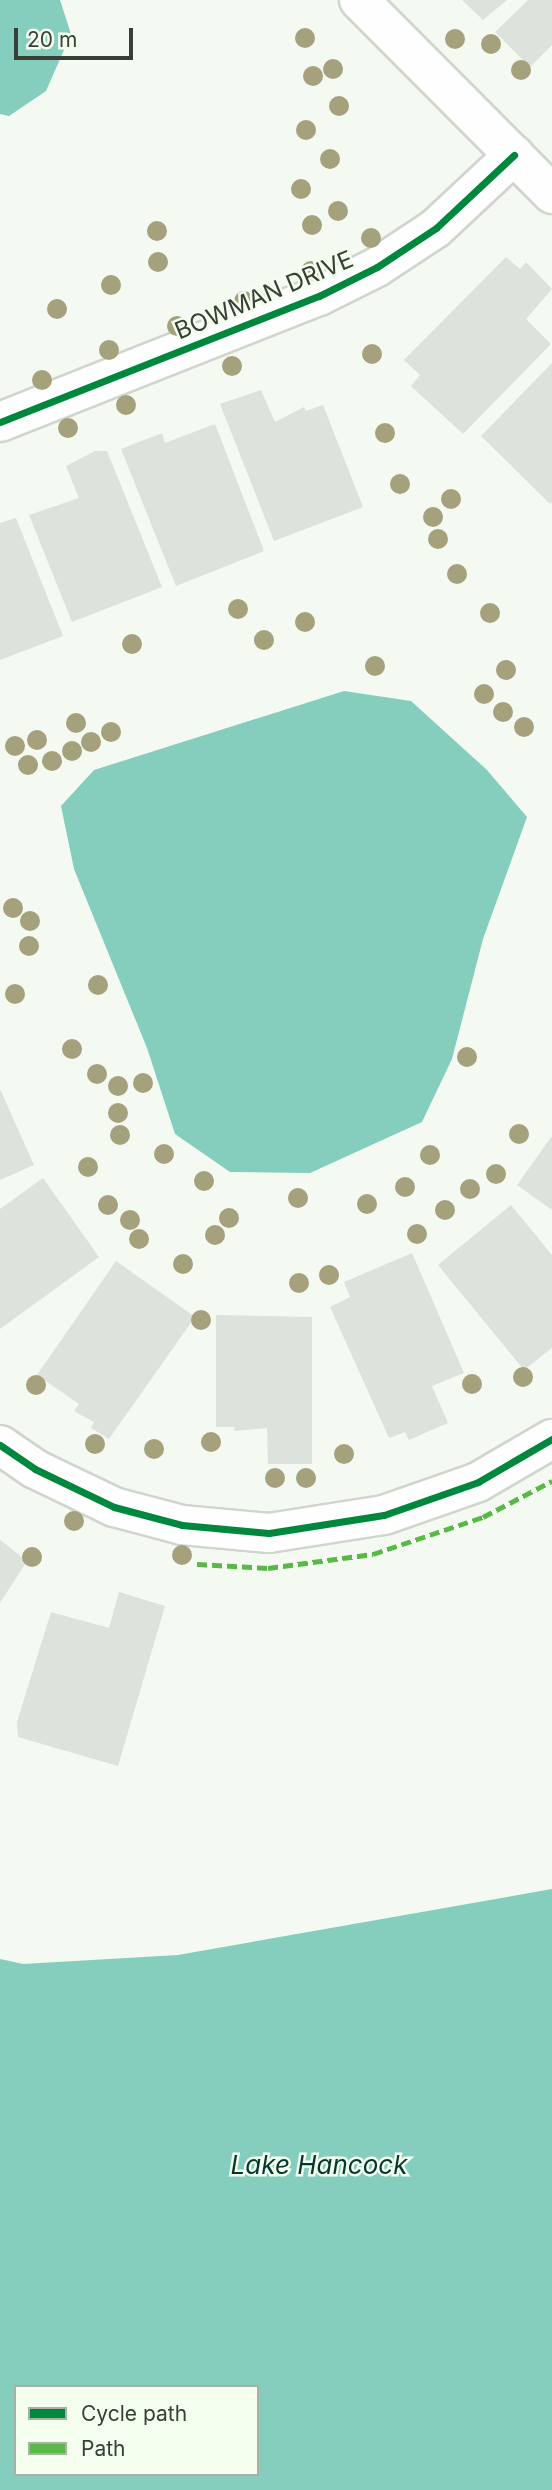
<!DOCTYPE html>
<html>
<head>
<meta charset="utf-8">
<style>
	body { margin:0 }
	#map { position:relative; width:552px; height:2490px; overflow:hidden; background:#f4faf2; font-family:Inter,sans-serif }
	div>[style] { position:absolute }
	.water>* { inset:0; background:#85cebd }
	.building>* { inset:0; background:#dce2dc }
	.roads { filter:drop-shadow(2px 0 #d0d5ce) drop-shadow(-2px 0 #d0d5ce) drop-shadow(0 2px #d0d5ce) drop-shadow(0 -2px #d0d5ce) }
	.minor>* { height:38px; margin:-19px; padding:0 19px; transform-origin:19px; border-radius:19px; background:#fdfefd }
	.quiet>* { height:5px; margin-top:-2.5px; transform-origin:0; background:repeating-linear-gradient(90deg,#58b947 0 10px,transparent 0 15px) }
	.cycleway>* { height:7px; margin:-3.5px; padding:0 3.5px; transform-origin:3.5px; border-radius:3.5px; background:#00873e }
	.trees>* { width:20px; height:20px; margin:-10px; border-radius:50%; background:#a5a17d }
	span { translate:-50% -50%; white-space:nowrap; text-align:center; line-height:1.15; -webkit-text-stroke:5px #f3feef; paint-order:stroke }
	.street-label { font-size:24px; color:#393e37 }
	.water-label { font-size:26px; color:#06372e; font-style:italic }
	.legend { position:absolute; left:14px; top:2385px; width:245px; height:91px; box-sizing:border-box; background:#f3feef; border:2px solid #a9b1a5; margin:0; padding:9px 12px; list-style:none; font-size:21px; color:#393e37 }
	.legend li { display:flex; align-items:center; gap:14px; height:35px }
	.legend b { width:35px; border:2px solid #a9b1a5 }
	.scale { position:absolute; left:14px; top:28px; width:119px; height:32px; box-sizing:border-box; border:4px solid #393e37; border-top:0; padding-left:9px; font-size:21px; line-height:24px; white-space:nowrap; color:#393e37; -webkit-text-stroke:5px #f3feef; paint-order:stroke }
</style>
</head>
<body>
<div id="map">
	<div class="water">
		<div style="clip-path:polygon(0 0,60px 0,71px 34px,46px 91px,9px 116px,0 114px)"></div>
		<div style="clip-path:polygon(344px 691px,411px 701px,487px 770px,527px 817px,483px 939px,452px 1059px,422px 1122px,310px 1173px,230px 1172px,175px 1134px,147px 1048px,74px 869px,61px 806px,94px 770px)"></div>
		<div style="clip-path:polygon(evenodd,552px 1889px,552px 2490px,0 2490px,0 1959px,23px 1964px,178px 1955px,552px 1889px,16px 2387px,257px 2387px,257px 2474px,16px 2474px,16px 2387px)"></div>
	</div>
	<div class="building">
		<div style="clip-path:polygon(462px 0,507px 0,483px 20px)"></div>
		<div style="clip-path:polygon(528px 0,552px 0,552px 45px,530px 67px,495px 32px)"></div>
		<div style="clip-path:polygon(506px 257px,520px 269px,526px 262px,552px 289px,526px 319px,551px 344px,463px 434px,411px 386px,420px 375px,404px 360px)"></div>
		<div style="clip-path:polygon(552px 363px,552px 502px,550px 504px,481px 436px)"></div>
		<div style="clip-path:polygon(261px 390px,275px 422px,304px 407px,306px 411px,323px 405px,363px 507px,274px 541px,220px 404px)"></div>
		<div style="clip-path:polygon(215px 424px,264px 551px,176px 586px,121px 449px,162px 433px,165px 443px)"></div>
		<div style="clip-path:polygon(95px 451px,107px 451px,162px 587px,72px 622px,29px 515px,79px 498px,66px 466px)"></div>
		<div style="clip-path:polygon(16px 518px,63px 636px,0 660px,0 523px)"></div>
		<div style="clip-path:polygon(0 1089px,34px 1165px,0 1180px)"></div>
		<div style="clip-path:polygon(552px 1136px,552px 1210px,517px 1185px)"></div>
		<div style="clip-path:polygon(43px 1178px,99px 1257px,0 1329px,0 1209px)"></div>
		<div style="clip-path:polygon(511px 1205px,552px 1255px,552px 1348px,524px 1370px,438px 1265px)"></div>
		<div style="clip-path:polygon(412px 1253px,464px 1373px,432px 1386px,448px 1423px,409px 1440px,405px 1432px,389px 1438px,330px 1307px,350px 1297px,344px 1282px)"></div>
		<div style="clip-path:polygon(116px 1261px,195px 1317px,109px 1439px,91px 1428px,94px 1422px,74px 1411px,79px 1404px,37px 1375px)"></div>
		<div style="clip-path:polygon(216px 1315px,312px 1317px,312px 1464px,268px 1464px,267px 1428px,235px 1431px,234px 1427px,216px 1427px)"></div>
		<div style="clip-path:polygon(0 1540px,27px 1561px,0 1603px)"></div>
		<div style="clip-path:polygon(119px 1592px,165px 1606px,118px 1766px,18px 1737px,17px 1722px,51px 1612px,109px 1628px)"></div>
	</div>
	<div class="roads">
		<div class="minor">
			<div style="left:359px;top:0;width:274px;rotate:45.1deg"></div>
			<div style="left:0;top:422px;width:343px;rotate:-21.6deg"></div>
			<div style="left:319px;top:296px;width:65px;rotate:-26.6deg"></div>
			<div style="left:377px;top:267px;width:71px;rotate:-33.5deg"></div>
			<div style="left:436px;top:228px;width:107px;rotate:-43.1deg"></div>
			<div style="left:0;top:1445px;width:42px;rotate:34.4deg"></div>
			<div style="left:35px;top:1469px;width:88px;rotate:25.7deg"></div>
			<div style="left:114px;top:1507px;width:70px;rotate:14.8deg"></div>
			<div style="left:182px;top:1525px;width:87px;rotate:5.3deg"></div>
			<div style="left:269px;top:1533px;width:116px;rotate:-8.9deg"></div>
			<div style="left:384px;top:1515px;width:100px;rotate:-19.3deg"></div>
			<div style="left:478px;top:1482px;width:86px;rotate:-30.2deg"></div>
		</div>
	</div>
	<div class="quiet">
		<div style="left:197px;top:1564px;width:71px;rotate:3.2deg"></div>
		<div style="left:268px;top:1568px;width:106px;rotate:-7.6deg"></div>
		<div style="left:373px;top:1554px;width:116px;rotate:-18.6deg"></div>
		<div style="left:483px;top:1517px;width:78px;rotate:-27.6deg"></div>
	</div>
	<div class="cycleway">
		<div style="left:0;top:422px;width:343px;rotate:-21.6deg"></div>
		<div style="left:319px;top:296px;width:65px;rotate:-26.6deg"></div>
		<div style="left:377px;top:267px;width:71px;rotate:-33.5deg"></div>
		<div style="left:436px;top:228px;width:107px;rotate:-43.1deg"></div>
		<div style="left:0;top:1445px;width:42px;rotate:34.4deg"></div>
		<div style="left:35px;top:1469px;width:88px;rotate:25.7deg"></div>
		<div style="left:114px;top:1507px;width:70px;rotate:14.8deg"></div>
		<div style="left:182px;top:1525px;width:87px;rotate:5.3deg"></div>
		<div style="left:269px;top:1533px;width:116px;rotate:-8.9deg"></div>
		<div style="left:384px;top:1515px;width:100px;rotate:-19.3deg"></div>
		<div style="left:478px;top:1482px;width:86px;rotate:-30.2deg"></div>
	</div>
	<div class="trees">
		<div style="left:305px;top:38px"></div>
		<div style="left:455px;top:39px"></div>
		<div style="left:491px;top:44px"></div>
		<div style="left:333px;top:69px"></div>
		<div style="left:521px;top:70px"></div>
		<div style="left:313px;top:76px"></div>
		<div style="left:339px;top:106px"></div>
		<div style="left:306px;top:130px"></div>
		<div style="left:330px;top:159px"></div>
		<div style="left:301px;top:189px"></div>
		<div style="left:338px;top:211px"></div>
		<div style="left:312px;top:225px"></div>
		<div style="left:157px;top:231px"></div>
		<div style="left:371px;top:238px"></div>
		<div style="left:158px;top:262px"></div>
		<div style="left:311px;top:271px"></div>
		<div style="left:111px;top:285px"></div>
		<div style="left:244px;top:301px"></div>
		<div style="left:57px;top:309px"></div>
		<div style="left:177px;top:326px"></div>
		<div style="left:109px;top:350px"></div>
		<div style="left:372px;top:354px"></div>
		<div style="left:232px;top:366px"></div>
		<div style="left:42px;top:380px"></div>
		<div style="left:126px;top:405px"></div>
		<div style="left:68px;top:428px"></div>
		<div style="left:385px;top:433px"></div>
		<div style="left:400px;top:484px"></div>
		<div style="left:451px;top:499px"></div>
		<div style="left:433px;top:517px"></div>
		<div style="left:438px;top:539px"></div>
		<div style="left:457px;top:574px"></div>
		<div style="left:238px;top:609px"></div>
		<div style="left:490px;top:613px"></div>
		<div style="left:305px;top:622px"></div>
		<div style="left:264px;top:640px"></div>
		<div style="left:132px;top:644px"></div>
		<div style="left:375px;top:666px"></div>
		<div style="left:506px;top:670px"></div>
		<div style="left:484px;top:694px"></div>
		<div style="left:503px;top:712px"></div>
		<div style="left:76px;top:723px"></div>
		<div style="left:524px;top:727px"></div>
		<div style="left:111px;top:732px"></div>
		<div style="left:37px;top:740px"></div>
		<div style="left:91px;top:742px"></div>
		<div style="left:15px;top:746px"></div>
		<div style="left:72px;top:751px"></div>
		<div style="left:52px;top:761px"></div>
		<div style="left:28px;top:765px"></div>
		<div style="left:13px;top:908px"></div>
		<div style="left:30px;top:921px"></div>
		<div style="left:29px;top:946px"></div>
		<div style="left:98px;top:985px"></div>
		<div style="left:15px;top:994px"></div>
		<div style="left:72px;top:1049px"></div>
		<div style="left:467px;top:1057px"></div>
		<div style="left:97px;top:1074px"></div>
		<div style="left:143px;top:1083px"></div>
		<div style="left:118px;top:1086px"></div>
		<div style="left:118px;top:1113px"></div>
		<div style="left:519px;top:1134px"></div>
		<div style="left:120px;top:1135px"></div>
		<div style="left:164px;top:1154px"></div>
		<div style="left:430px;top:1155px"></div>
		<div style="left:88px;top:1167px"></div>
		<div style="left:496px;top:1174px"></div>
		<div style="left:204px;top:1181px"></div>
		<div style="left:405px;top:1187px"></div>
		<div style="left:470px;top:1189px"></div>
		<div style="left:298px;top:1198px"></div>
		<div style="left:367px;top:1204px"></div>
		<div style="left:108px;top:1205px"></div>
		<div style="left:445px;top:1210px"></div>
		<div style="left:229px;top:1218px"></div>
		<div style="left:130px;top:1220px"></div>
		<div style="left:417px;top:1234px"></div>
		<div style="left:215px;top:1235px"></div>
		<div style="left:139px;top:1239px"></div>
		<div style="left:183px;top:1264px"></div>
		<div style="left:329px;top:1275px"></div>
		<div style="left:299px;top:1283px"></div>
		<div style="left:201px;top:1320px"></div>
		<div style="left:523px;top:1377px"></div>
		<div style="left:472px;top:1384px"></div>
		<div style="left:36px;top:1385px"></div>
		<div style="left:211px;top:1442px"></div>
		<div style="left:95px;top:1444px"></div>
		<div style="left:154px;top:1449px"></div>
		<div style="left:344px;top:1454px"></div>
		<div style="left:275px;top:1478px"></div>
		<div style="left:306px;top:1478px"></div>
		<div style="left:74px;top:1521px"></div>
		<div style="left:182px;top:1555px"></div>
		<div style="left:32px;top:1557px"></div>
	</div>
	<div class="street-label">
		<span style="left:264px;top:295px;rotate:-23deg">BOWMAN DRIVE</span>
	</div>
	<div class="water-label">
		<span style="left:319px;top:2165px">Lake Hancock</span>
	</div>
	<ul class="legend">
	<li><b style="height:9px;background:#00873e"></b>Cycle path</li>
	<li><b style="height:9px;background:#58b947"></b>Path</li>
	</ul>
	<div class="scale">20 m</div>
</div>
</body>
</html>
